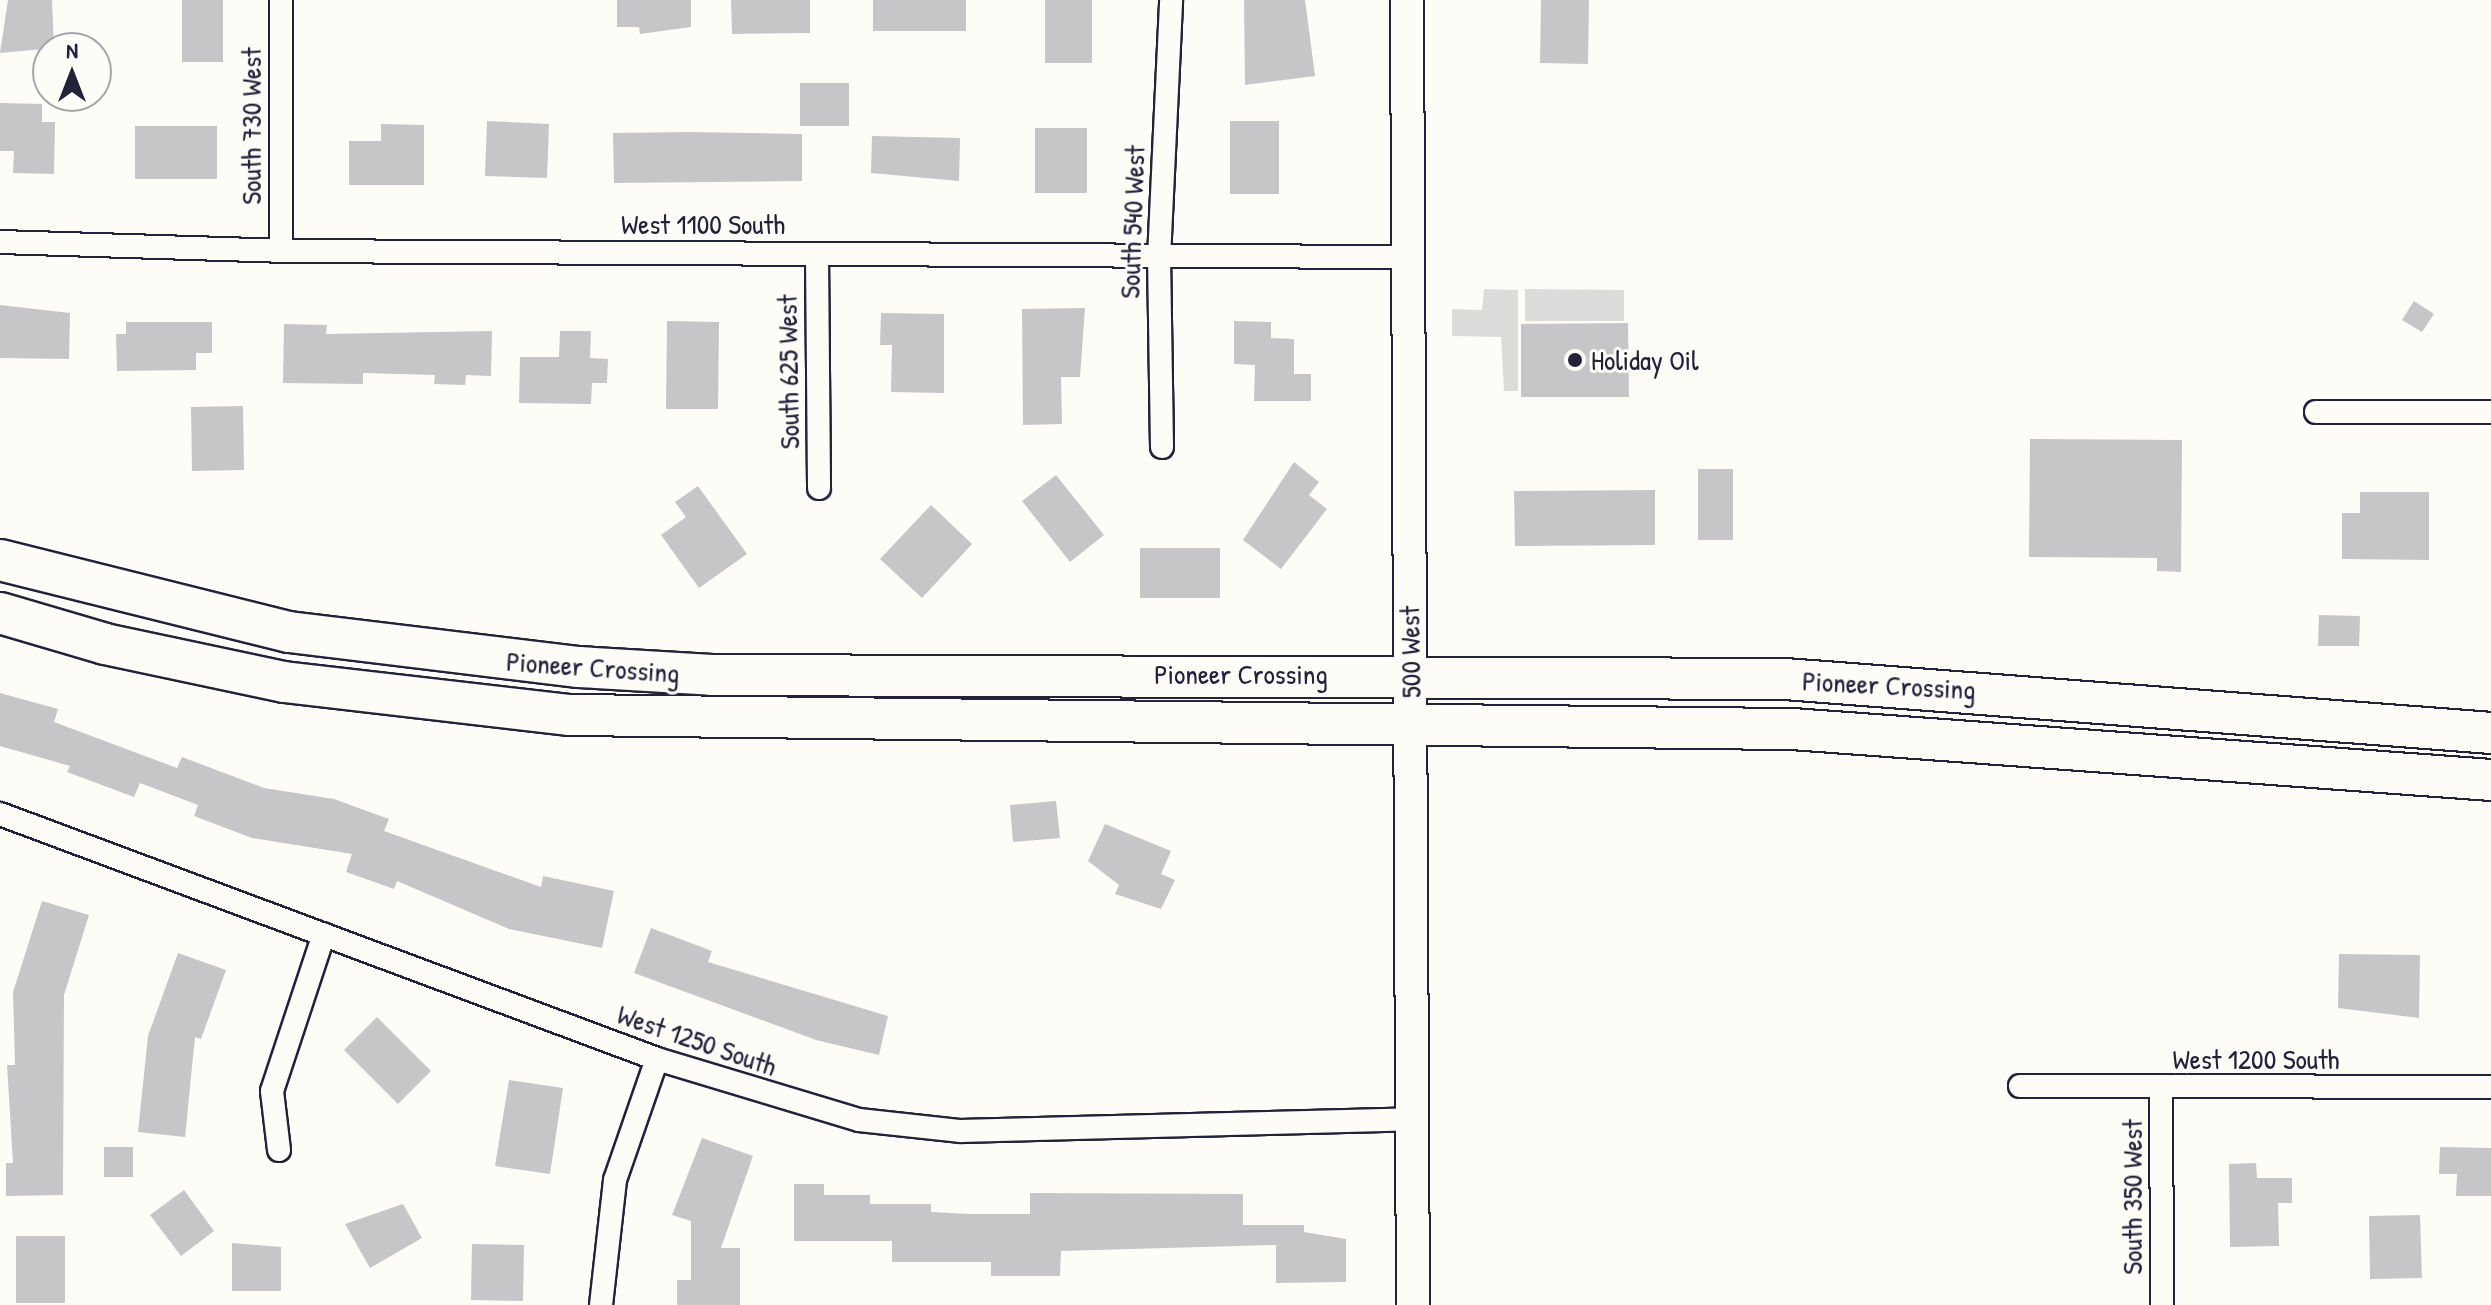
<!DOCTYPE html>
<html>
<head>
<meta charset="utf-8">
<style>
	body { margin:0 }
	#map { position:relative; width:2491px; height:1305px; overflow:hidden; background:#fdfcf7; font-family:"Patrick Hand",sans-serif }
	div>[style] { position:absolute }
	.green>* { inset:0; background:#dddcdb }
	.building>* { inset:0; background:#c6c6c8 }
	.roads { filter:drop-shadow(2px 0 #22223b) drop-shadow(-2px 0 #22223b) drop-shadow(0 2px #22223b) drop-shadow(0 -2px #22223b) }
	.street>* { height:22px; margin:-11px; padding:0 11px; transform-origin:11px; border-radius:11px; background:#fdfcf7 }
	.secondary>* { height:32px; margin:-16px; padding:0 16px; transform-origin:16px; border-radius:16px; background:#fdfcf7 }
	.highway>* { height:40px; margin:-20px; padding:0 20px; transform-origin:20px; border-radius:20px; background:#fdfcf7 }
	.dots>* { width:22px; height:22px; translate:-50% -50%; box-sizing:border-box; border:4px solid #fdfcf7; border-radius:50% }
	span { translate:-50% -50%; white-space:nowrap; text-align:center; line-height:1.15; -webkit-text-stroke:6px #fdfcf7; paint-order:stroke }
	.street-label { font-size:28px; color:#22223b }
	.poi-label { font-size:28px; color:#22223b }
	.left { translate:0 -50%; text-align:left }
	.north { position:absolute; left:32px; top:32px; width:80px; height:80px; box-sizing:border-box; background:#fdfcf7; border:2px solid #a5a5ac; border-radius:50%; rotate:0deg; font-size:22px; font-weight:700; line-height:32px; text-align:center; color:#22223b }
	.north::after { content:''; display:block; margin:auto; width:28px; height:36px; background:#22223b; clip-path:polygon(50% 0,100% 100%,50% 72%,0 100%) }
</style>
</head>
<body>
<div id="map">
	<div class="green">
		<div style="clip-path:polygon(1484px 289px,1518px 290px,1518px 391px,1504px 391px,1501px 337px,1452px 336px,1452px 309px,1482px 310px)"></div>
		<div style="clip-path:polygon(1525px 289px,1624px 290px,1624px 321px,1525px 321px)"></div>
	</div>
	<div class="building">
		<div style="clip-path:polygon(8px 0,52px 0,54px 48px,0 53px)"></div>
		<div style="clip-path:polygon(182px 0,223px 0,223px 62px,182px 62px)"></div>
		<div style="clip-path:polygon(617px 0,691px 0,691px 27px,640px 34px,639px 27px,617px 27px)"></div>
		<div style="clip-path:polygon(731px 0,810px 0,810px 33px,732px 34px)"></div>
		<div style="clip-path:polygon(873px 0,966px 0,966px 31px,873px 31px)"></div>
		<div style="clip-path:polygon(1045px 0,1092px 0,1092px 63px,1045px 63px)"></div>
		<div style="clip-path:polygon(1244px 0,1305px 0,1315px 76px,1245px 85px)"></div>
		<div style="clip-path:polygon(1541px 0,1589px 0,1588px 64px,1540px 63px)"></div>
		<div style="clip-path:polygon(800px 83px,849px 83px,849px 126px,800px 126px)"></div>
		<div style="clip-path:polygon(0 103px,42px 104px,42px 122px,55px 122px,54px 174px,13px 173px,14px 151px,0 151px)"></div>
		<div style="clip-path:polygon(487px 121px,549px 124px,547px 178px,485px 176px)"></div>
		<div style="clip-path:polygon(1230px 121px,1279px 121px,1279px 194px,1230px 194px)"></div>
		<div style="clip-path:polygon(381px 124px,424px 125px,424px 185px,349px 185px,349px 141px,381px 141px)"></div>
		<div style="clip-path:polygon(135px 126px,217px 126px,217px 179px,135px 179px)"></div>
		<div style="clip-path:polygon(1035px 128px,1087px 128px,1087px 193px,1035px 193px)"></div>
		<div style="clip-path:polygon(690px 132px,802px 134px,802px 181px,614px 183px,613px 133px)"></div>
		<div style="clip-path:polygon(872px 136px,960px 138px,959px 181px,871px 173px)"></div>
		<div style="clip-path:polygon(2414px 301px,2434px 314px,2422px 332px,2402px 320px)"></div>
		<div style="clip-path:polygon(0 305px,70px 313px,69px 359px,0 358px)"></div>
		<div style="clip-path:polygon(1085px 308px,1080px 377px,1061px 377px,1062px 424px,1023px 425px,1022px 309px)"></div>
		<div style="clip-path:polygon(881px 313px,944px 314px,944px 393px,891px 392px,892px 345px,880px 345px)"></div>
		<div style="clip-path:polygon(667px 321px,719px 322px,718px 409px,666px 409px)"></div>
		<div style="clip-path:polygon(1234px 321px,1271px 322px,1271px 338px,1294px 339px,1294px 374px,1311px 374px,1311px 401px,1254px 401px,1255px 365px,1234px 364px)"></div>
		<div style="clip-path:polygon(126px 322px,212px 322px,212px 353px,196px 353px,196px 370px,117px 371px,116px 334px,126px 334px)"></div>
		<div style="clip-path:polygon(1628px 323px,1629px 397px,1521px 397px,1521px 324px)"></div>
		<div style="clip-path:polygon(284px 324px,327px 325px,326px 334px,492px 331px,491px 376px,466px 375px,465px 385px,434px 384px,435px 375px,363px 373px,363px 384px,283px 383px)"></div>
		<div style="clip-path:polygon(560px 331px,591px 331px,590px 358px,608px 359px,607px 383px,592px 383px,591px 404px,519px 403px,520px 357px,559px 357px)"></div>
		<div style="clip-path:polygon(243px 406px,244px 470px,192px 471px,191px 407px)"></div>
		<div style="clip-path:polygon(2030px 439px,2182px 440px,2181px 572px,2157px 571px,2157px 558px,2029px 557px)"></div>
		<div style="clip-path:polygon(1294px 462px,1319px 482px,1309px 495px,1327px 509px,1281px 569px,1243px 540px)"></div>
		<div style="clip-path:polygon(1698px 469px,1733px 469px,1733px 540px,1698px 540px)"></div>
		<div style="clip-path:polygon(1056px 475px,1104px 535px,1070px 562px,1022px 501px)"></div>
		<div style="clip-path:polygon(698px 486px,747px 554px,699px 588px,661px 535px,686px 517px,675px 502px)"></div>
		<div style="clip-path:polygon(1655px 490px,1655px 545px,1515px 546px,1514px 491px)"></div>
		<div style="clip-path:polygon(2360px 492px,2429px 492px,2429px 560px,2342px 559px,2342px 513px,2360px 513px)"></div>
		<div style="clip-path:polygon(931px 505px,972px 544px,922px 598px,880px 559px)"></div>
		<div style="clip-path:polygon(1140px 548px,1220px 548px,1220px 598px,1140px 598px)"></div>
		<div style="clip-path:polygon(2319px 615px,2360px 616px,2359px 646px,2318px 646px)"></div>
		<div style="clip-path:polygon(0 693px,58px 709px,54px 722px,177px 768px,182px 757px,264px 788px,334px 799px,389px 819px,384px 831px,541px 887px,543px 876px,614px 891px,602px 948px,509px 929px,397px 881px,394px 889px,346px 872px,352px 854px,252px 838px,194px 816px,198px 805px,140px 783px,134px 797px,67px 772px,70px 766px,0 746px)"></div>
		<div style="clip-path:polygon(1056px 801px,1060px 838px,1013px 842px,1010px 805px)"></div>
		<div style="clip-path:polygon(1105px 824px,1171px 851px,1161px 874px,1175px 880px,1161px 909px,1115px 894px,1119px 885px,1088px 861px)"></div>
		<div style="clip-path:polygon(42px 901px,89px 915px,64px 995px,63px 1195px,6px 1196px,6px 1163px,13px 1163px,7px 1065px,15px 1065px,13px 992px)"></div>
		<div style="clip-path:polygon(651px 928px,712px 951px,708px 962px,888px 1016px,879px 1055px,816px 1040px,634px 973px)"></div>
		<div style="clip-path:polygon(178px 953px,226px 970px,201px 1039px,195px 1037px,185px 1137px,138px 1132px,148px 1036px)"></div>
		<div style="clip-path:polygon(2339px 954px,2420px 955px,2419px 1018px,2338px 1008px)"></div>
		<div style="clip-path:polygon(377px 1017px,431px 1071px,398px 1104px,344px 1050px)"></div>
		<div style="clip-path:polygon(509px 1080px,563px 1088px,550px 1174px,495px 1166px)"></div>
		<div style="clip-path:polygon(702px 1138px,753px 1156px,721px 1248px,740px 1248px,740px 1305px,677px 1305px,677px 1280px,691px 1280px,691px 1221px,672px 1215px)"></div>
		<div style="clip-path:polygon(104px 1147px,133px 1147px,133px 1177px,104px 1177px)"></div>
		<div style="clip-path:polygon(2440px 1147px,2491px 1148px,2491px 1196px,2456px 1196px,2457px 1174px,2439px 1174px)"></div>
		<div style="clip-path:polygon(2256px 1163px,2257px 1178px,2292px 1178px,2292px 1203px,2278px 1203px,2279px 1246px,2230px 1247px,2229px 1164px)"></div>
		<div style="clip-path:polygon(794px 1184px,824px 1184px,824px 1195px,870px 1195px,870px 1204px,931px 1204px,931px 1212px,969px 1214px,1030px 1214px,1030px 1193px,1243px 1194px,1243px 1225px,1304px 1225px,1304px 1232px,1346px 1239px,1346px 1282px,1276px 1283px,1276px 1245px,1061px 1251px,1060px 1276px,991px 1276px,991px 1262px,892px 1262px,892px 1241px,794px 1241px)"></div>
		<div style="clip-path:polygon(184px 1190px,214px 1231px,181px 1256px,150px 1215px)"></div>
		<div style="clip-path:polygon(403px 1204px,422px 1238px,370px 1268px,345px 1224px)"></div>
		<div style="clip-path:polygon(2420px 1215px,2422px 1278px,2370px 1279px,2369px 1216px)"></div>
		<div style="clip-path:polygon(16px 1236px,65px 1236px,65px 1303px,16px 1303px)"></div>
		<div style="clip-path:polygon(232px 1243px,281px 1247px,281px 1291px,232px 1291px)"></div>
		<div style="clip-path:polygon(472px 1244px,524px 1245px,523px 1301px,471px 1300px)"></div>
	</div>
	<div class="roads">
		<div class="street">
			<div style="left:281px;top:0;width:251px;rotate:90deg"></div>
			<div style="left:0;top:242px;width:281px;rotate:1.8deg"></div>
			<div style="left:281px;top:251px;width:1125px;rotate:0.31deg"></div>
			<div style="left:817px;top:255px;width:233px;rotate:89.5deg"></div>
			<div style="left:2316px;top:412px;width:175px"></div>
			<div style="left:1162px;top:447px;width:189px;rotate:-90.9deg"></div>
			<div style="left:1159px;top:258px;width:258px;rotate:-87.3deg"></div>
			<div style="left:0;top:814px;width:701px;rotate:20.45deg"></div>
			<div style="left:657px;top:1059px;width:211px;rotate:16.8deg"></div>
			<div style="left:859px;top:1120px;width:103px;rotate:6.2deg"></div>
			<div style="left:961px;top:1131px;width:451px;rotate:-1.5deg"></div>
			<div style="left:2020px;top:1086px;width:471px;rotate:0.1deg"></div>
			<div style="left:2161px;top:1090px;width:215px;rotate:89.7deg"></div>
			<div style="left:279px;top:1150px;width:59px;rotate:-96.8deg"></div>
			<div style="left:272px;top:1091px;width:165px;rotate:-71.7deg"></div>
			<div style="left:601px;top:1305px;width:126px;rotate:-83.6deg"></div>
			<div style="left:615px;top:1180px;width:128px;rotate:-70.9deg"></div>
		</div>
		<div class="secondary">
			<div style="left:1407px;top:0;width:1305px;rotate:89.74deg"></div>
		</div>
		<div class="highway">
			<div style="left:0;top:560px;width:298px;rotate:14deg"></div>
			<div style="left:289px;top:632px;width:292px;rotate:6.9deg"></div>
			<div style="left:579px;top:667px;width:133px;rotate:3.4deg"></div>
			<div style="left:712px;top:675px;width:1073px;rotate:0.21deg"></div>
			<div style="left:1785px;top:679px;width:708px;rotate:4.37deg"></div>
			<div style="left:0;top:613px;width:109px;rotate:16.4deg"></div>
			<div style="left:105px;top:644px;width:183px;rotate:12deg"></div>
			<div style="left:284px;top:682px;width:288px;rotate:6.6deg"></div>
			<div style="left:570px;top:715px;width:1222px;rotate:0.66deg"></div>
			<div style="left:1792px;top:729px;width:701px;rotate:4.17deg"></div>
		</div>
	</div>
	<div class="dots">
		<div style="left:1575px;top:360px;background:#22223b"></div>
	</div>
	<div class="street-label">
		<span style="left:251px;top:126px;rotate:-90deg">South 730 West</span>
		<span style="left:1132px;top:222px;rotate:-88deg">South 540 West</span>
		<span style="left:703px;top:224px">West 1100 South</span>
		<span style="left:788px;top:372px;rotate:-91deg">South 625 West</span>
		<span style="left:1410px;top:652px;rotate:-91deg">500 West</span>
		<span style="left:593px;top:667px;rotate:4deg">Pioneer Crossing</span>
		<span style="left:1241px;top:674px">Pioneer Crossing</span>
		<span style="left:1889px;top:685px;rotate:3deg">Pioneer Crossing</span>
		<span style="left:697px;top:1040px;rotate:19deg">West 1250 South</span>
		<span style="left:2256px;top:1059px">West 1200 South</span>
		<span style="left:2132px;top:1197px;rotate:-90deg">South 350 West</span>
	</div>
	<div class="poi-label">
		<span class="left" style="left:1591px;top:360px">Holiday Oil</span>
	</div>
	<div class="north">N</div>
</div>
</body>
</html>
